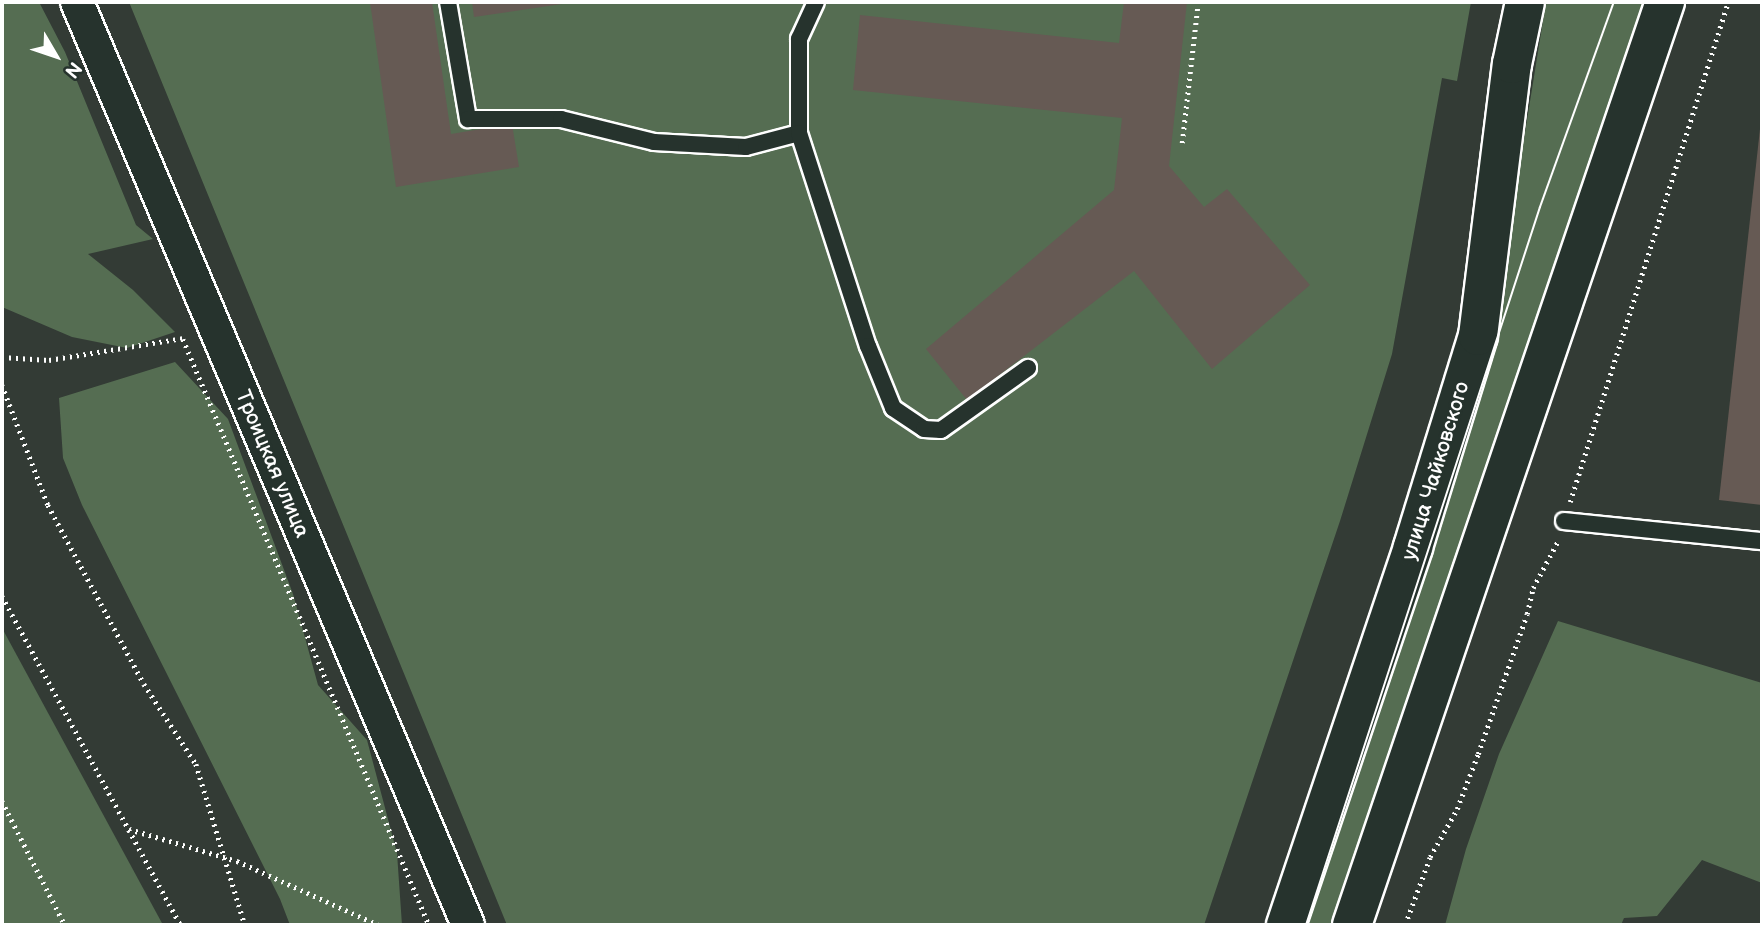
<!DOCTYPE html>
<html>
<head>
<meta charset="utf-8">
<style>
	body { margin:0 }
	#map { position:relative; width:1764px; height:927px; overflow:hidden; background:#333b35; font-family:"Balsamiq Sans",sans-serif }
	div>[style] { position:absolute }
	.green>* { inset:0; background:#556d52 }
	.building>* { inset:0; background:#665a54 }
	.path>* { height:4.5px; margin-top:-2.25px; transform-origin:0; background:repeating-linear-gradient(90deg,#fff 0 2px,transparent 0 7px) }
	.roads { filter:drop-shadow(2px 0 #fff) drop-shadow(-2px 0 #fff) drop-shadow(0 2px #fff) drop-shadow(0 -2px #fff) }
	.lane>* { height:16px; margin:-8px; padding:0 8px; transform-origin:8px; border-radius:8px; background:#26332d }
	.street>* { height:32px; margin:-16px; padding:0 16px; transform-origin:16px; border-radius:16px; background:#26332d }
	.secondary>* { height:38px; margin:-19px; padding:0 19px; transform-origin:19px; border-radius:19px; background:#26332d }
	.tram>* { height:2px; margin:-1px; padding:0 1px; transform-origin:1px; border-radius:1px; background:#fff }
	span { translate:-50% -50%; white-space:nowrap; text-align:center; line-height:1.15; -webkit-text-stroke:5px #26332d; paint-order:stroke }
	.street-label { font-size:21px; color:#fff }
	.frame { position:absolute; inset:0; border:4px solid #fff; pointer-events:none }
	.north { position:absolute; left:21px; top:21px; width:70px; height:70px; -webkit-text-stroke:5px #26332d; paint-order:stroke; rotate:129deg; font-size:19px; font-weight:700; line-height:28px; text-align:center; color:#fff }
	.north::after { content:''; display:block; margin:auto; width:24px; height:32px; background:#fff; clip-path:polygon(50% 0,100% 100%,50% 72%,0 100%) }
</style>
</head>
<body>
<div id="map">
	<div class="green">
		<div style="clip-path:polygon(2px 2px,39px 2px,65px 52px,136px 225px,153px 239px,88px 254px,133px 290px,175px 332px,127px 348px,72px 337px,2px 307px)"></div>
		<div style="clip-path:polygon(129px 2px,1471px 2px,1457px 81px,1442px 78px,1392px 354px,1340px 521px,1204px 925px,507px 925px)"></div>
		<div style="clip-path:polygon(1546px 2px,1650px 2px,1333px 925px,1296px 925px,1508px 238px)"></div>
		<div style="clip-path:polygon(175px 362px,228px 419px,293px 594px,318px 685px,367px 740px,397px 853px,402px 925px,290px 925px,280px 899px,82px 505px,63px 458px,59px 398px)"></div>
		<div style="clip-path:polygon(1558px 621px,1762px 683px,1762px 883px,1702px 860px,1657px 916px,1624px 918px,1621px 925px,1445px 925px,1466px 849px,1499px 754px)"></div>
		<div style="clip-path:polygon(2px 628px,163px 925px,2px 925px)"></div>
	</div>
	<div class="building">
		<div style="clip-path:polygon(370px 2px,432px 2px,451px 134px,512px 124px,519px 167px,396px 187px)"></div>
		<div style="clip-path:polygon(472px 2px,562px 2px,562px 4px,474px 17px)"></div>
		<div style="clip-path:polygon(1124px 2px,1187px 2px,1169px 166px,1204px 207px,1227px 189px,1310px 285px,1212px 369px,1134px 271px,967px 400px,926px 349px,1114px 190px,1122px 118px,853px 90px,860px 15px,1119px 43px)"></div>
		<div style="clip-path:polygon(1760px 129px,1762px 129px,1762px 505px,1719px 500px)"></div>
	</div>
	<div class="path">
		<div style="left:1182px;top:143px;width:142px;rotate:-83.5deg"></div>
		<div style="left:183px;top:339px;width:636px;rotate:67.23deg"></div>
		<div style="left:2px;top:357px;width:47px;rotate:3.7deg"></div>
		<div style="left:49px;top:360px;width:137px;rotate:-9.3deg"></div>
		<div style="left:2px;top:385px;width:129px;rotate:69deg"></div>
		<div style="left:48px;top:505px;width:203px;rotate:61.8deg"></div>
		<div style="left:144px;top:684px;width:95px;rotate:57deg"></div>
		<div style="left:196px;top:764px;width:168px;rotate:73.1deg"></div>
		<div style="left:1570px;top:502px;width:524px;rotate:-72.46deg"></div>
		<div style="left:2px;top:596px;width:375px;rotate:61.5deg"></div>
		<div style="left:2px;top:801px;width:139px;rotate:63.1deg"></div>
		<div style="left:129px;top:829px;width:113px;rotate:16.5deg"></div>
		<div style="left:237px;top:861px;width:156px;rotate:24.3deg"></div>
		<div style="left:1405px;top:925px;width:72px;rotate:-69.8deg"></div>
		<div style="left:1430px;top:857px;width:55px;rotate:-60.6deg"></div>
		<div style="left:1457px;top:809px;width:59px;rotate:-69.1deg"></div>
		<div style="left:1478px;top:754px;width:148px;rotate:-70.7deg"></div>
		<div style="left:1527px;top:614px;width:27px;rotate:-77deg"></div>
		<div style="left:1533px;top:588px;width:53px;rotate:-62deg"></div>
	</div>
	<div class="roads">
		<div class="lane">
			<div style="left:448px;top:2px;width:119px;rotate:80.3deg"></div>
			<div style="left:468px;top:119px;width:93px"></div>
			<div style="left:561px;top:119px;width:96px;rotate:13.9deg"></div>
			<div style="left:654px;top:142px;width:92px;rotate:3.1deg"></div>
			<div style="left:746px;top:147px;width:55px;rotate:-14.8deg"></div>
			<div style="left:816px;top:2px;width:41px;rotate:114.7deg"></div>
			<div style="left:799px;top:39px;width:94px;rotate:90deg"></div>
			<div style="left:799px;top:133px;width:224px;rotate:72.1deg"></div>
			<div style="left:868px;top:346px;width:67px;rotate:68deg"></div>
			<div style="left:893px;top:408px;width:37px;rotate:34deg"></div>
			<div style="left:924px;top:429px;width:17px;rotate:3deg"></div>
			<div style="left:941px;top:430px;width:107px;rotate:-35.5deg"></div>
			<div style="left:1564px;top:521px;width:199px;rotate:5.8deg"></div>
		</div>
		<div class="street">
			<div style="left:77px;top:2px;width:1002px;rotate:67.04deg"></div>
		</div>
		<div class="secondary">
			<div style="left:1286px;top:925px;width:399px;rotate:-71.4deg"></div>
			<div style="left:1413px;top:547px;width:221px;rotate:-72.9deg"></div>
			<div style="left:1478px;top:336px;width:274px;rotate:-82.9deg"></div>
			<div style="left:1512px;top:64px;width:63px;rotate:-78.2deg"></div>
			<div style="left:1352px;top:925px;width:975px;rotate:-71.27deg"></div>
		</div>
	</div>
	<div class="tram">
		<div style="left:1306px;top:925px;width:755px;rotate:-71.95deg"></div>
		<div style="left:1540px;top:207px;width:218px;rotate:-70.2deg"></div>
	</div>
	<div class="street-label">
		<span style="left:272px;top:464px;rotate:67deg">Троицкая улица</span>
		<span style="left:1436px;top:471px;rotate:-73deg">улица Чайковского</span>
	</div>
	<div class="frame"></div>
	<div class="north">N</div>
</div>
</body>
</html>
